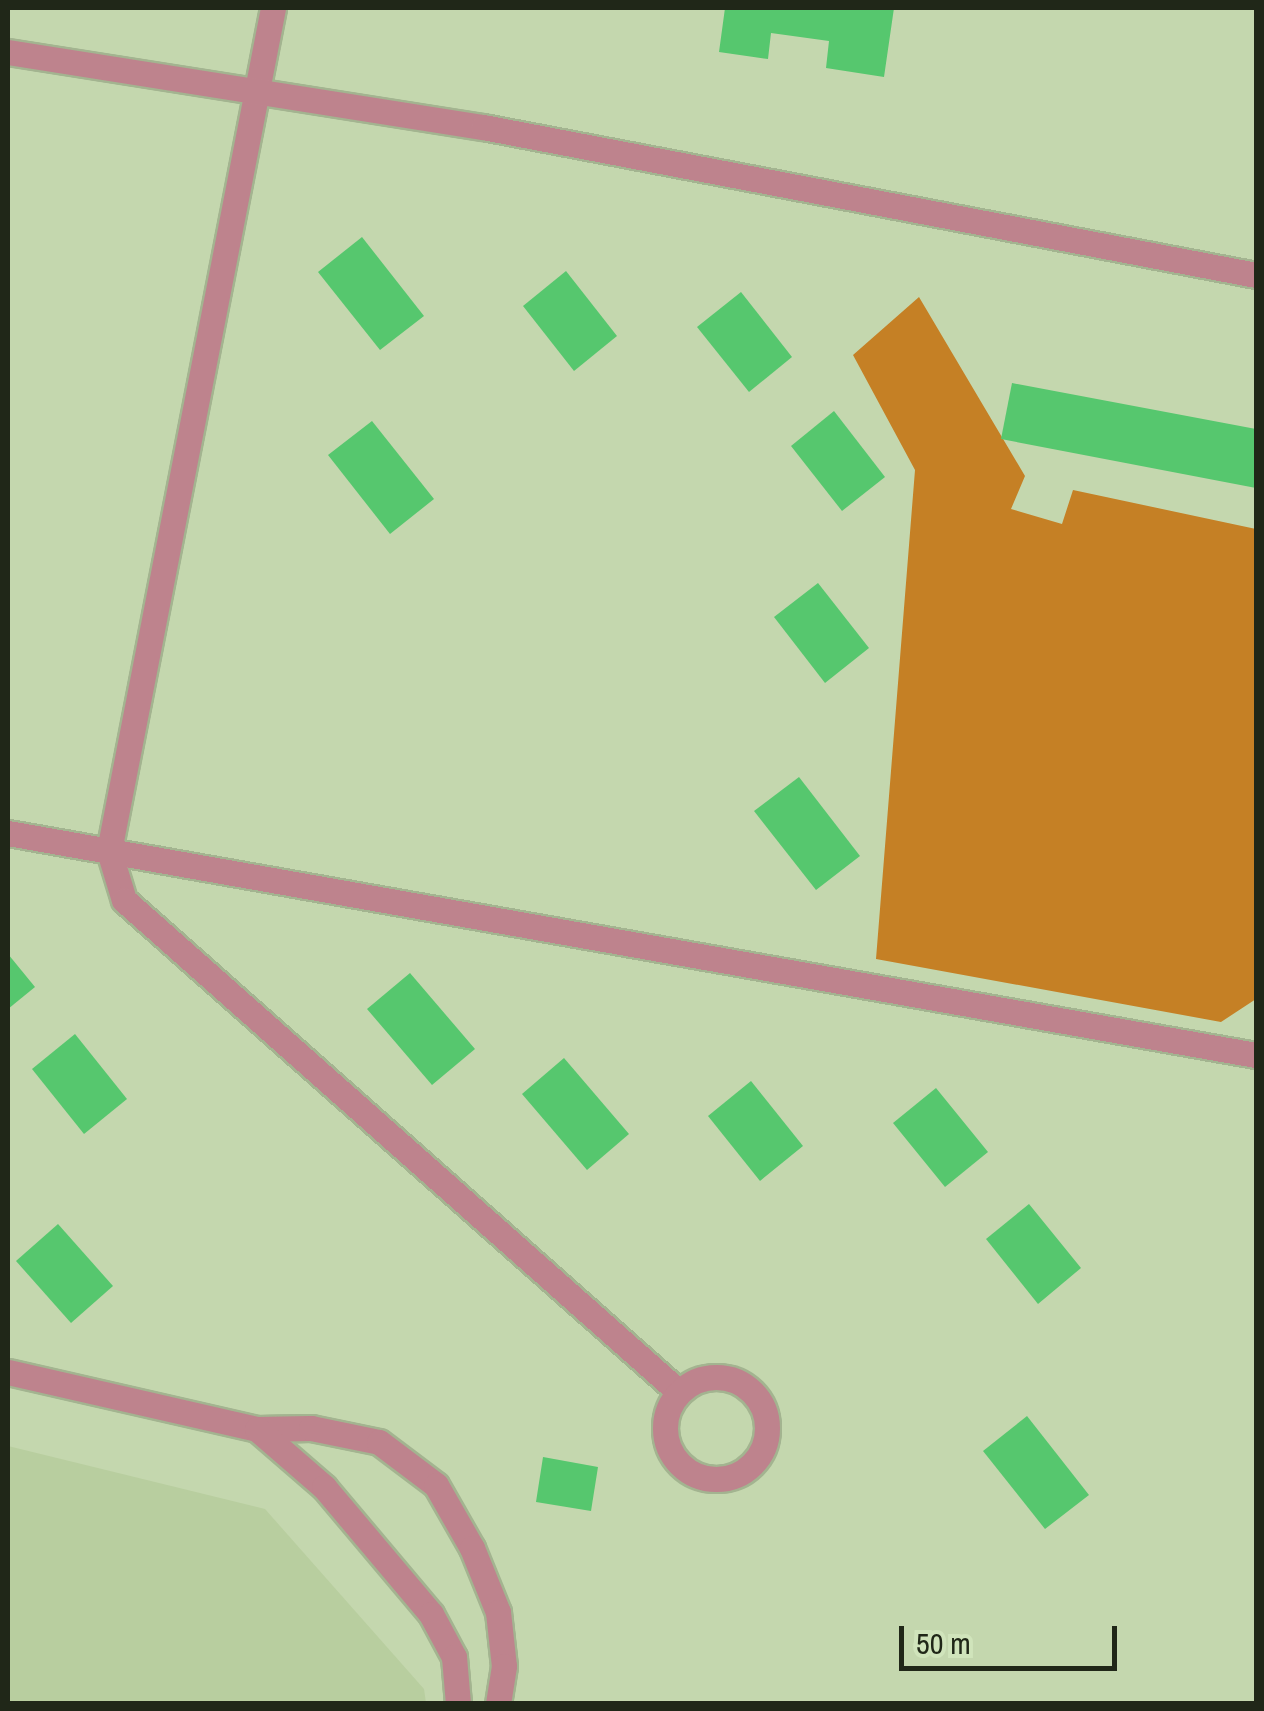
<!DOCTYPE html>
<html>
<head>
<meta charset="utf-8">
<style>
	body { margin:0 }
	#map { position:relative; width:1264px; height:1711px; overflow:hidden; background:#c4d7ae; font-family:"Archivo Narrow",sans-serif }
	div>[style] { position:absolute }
	.built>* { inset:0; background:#b8ce9f }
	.forest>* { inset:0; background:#c58025 }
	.building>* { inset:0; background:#56c76e }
	.roads { filter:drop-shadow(2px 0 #a3b490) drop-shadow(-2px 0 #a3b490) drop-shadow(0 2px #a3b490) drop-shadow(0 -2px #a3b490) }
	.minor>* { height:25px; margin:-12.5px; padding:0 12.5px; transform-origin:12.5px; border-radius:12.5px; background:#be838d }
	.minor>.ring { margin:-12.5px; padding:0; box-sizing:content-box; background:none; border:25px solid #be838d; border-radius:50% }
	span { translate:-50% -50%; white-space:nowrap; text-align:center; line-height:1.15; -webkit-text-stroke:8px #d0e4bb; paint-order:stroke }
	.frame { position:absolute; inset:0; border:10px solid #202718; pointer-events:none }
	.scale { position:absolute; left:899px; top:1626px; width:218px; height:45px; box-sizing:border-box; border:5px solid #202718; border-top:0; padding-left:12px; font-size:30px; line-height:35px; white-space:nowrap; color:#202718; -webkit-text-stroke:8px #d0e4bb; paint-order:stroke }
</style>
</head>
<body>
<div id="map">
	<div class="built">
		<div style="clip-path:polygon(8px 1446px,265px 1509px,424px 1689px,426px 1703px,8px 1703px)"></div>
	</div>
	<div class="forest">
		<div style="clip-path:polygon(919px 297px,1025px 476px,1011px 509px,1062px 524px,1073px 490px,1256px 529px,1256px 999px,1221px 1022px,876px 959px,915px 470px,853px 355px)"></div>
	</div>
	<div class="building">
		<div style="clip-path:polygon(725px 8px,894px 8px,884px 77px,826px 68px,829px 41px,771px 33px,768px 59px,719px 52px)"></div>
		<div style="clip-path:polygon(362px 237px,424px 316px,380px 350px,318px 272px)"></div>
		<div style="clip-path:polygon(566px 271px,617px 336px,574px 371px,523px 306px)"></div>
		<div style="clip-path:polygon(741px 292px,792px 357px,749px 392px,697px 327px)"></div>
		<div style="clip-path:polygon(1012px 383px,1256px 429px,1256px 488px,1001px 439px)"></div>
		<div style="clip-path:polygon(834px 411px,885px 477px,842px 511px,791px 446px)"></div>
		<div style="clip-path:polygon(372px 421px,434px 499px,390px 534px,328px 455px)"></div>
		<div style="clip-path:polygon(818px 583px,869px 648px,825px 683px,774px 617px)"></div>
		<div style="clip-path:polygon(799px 777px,860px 856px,816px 890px,754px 811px)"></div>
		<div style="clip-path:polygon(8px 954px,35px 987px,8px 1009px)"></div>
		<div style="clip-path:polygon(410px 973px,475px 1049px,432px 1085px,367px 1009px)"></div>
		<div style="clip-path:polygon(75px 1034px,127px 1099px,84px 1134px,32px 1069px)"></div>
		<div style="clip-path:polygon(564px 1058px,629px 1134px,587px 1170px,522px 1094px)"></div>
		<div style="clip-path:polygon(751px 1081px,803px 1146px,760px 1181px,708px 1116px)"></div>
		<div style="clip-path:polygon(936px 1088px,988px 1152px,945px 1187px,893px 1123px)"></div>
		<div style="clip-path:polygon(1029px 1204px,1081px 1268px,1038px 1304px,986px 1239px)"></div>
		<div style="clip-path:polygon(58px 1224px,113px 1286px,71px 1323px,16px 1261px)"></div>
		<div style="clip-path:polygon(1027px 1416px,1089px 1495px,1045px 1529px,983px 1451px)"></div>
		<div style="clip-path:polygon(543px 1457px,598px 1467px,591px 1511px,536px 1502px)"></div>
	</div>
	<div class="roads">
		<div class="minor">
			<div style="left:273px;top:8px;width:859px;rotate:101.01deg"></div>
			<div style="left:109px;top:851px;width:51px;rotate:73deg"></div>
			<div style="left:124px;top:900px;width:742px;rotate:41.56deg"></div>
			<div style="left:8px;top:52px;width:481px;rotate:9deg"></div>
			<div style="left:483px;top:127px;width:787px;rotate:10.84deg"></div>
			<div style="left:8px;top:833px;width:1268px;rotate:10.09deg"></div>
			<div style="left:8px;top:1372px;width:255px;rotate:12.9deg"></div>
			<div style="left:257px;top:1429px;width:54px;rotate:-1.1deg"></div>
			<div style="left:311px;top:1428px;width:69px;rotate:11.6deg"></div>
			<div style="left:379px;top:1442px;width:71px;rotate:37deg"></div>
			<div style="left:436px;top:1485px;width:73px;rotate:60.3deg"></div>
			<div style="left:472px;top:1548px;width:69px;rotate:67.9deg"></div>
			<div style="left:498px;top:1612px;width:54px;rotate:83.7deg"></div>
			<div style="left:504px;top:1666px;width:38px;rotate:99deg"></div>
			<div class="ring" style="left:665px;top:1377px;width:77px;height:77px"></div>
			<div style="left:257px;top:1429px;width:89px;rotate:40.9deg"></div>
			<div style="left:324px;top:1487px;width:166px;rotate:49.9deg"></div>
			<div style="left:431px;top:1614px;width:49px;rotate:61.9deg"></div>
			<div style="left:454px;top:1657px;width:47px;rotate:85.1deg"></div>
		</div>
	</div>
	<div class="frame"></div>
	<div class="scale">50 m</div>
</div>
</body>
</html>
